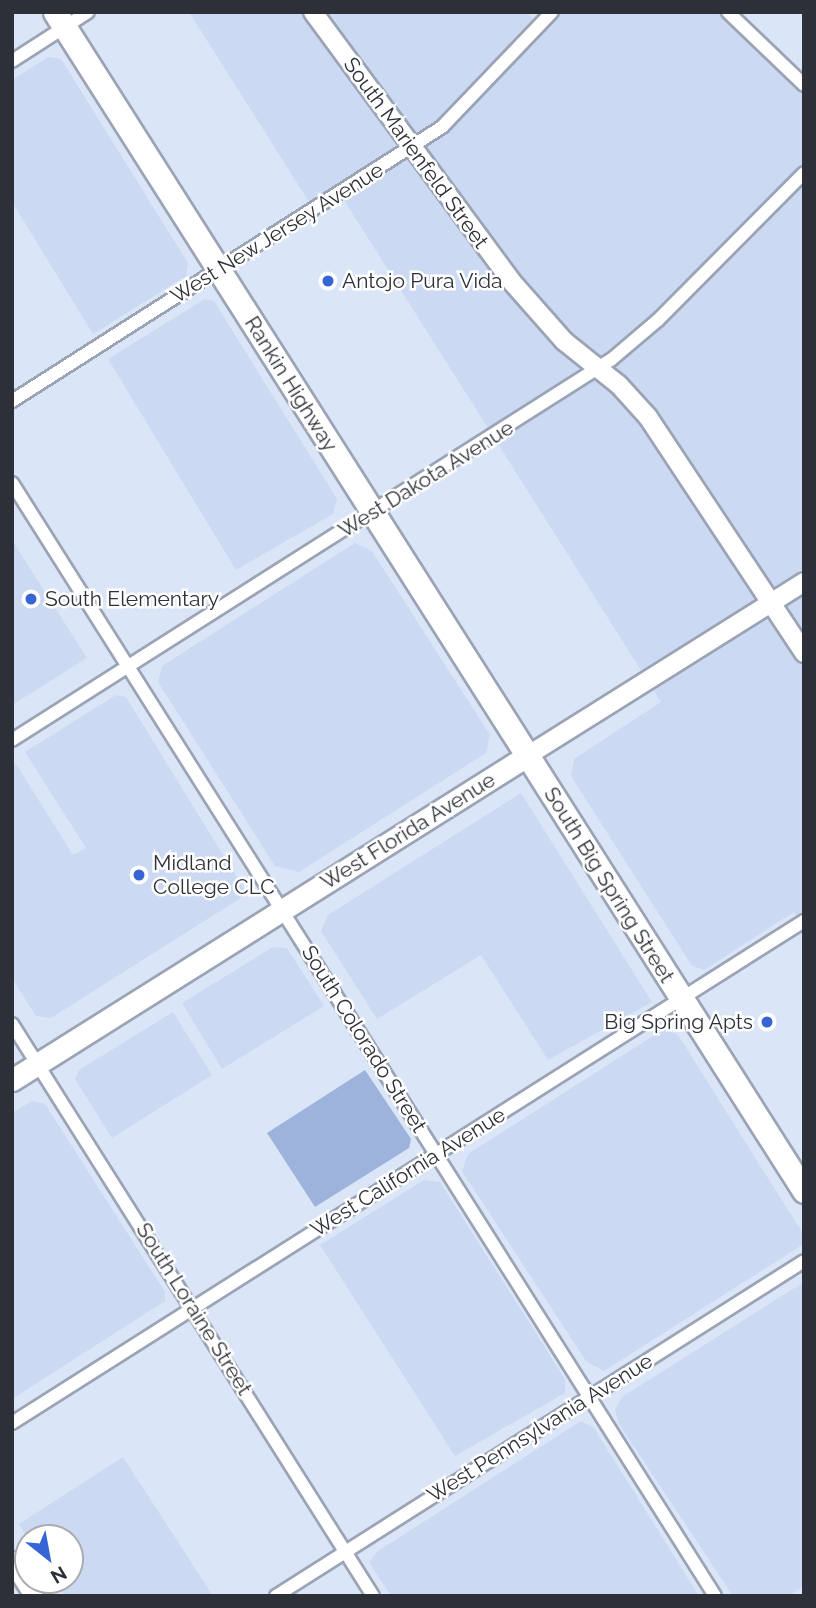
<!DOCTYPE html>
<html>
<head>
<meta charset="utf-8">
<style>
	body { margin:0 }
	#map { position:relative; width:816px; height:1608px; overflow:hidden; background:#dbe5f8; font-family:Raleway,sans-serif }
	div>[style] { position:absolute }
	.built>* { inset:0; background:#ccd9f2 }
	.green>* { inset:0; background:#9eb3dc }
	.roads { filter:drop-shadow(2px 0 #9ba4b5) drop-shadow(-2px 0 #9ba4b5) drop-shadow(0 2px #9ba4b5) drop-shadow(0 -2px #9ba4b5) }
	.street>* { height:12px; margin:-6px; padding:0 6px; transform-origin:6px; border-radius:6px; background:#fff }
	.secondary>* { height:18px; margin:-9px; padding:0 9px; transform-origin:9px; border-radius:9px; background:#fff }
	.primary>* { height:21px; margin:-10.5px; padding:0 10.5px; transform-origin:10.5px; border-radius:10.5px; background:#fff }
	.highway>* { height:23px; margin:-11.5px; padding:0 11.5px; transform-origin:11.5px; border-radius:11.5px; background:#fff }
	.dots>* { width:19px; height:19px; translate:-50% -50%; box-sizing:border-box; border:4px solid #fff; border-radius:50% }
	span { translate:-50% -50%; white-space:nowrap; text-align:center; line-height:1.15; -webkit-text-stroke:5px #fff; paint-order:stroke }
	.street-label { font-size:21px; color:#2d3038 }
	.poi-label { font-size:21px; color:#2d3038 }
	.left { translate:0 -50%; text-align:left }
	.right { translate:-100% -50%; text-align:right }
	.frame { position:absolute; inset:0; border:14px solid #2d3038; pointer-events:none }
	.north { position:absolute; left:14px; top:1524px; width:70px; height:70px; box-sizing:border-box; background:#fff; border:2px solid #abacaf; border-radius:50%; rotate:149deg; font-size:19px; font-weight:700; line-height:28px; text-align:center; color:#2d3038 }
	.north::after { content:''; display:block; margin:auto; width:24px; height:32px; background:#3765d5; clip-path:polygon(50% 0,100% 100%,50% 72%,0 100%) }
</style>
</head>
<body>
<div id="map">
	<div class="built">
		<div style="clip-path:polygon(189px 12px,527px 12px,536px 21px,544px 12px,723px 12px,804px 91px,804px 927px,794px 912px,704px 970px,692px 966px,571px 776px,574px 759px,661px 702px,342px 197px,316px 213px)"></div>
		<div style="clip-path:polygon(48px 57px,61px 59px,188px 263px,186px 276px,93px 334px,12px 202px,12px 80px)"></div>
		<div style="clip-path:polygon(205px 299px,214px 301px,337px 499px,333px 514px,236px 570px,108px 359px)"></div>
		<div style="clip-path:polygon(12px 540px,87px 658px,12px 705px)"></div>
		<div style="clip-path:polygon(355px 543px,372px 551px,490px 735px,486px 753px,299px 872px,275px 866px,158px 682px,162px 666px)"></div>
		<div style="clip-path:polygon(116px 695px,126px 697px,247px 894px,51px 1018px,36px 1016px,12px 978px,12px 766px,16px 764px,73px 855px,86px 848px,25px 752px)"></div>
		<div style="clip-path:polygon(521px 793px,652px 1002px,548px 1060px,481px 955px,377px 1019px,321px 931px,328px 915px)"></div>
		<div style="clip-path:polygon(273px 947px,287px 948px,324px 1006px,222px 1069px,182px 1003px)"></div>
		<div style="clip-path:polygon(173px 1012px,212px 1075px,112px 1138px,75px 1079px,79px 1070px)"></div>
		<div style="clip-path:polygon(664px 1029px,678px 1035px,802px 1232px,802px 1245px,604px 1371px,586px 1361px,462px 1171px,468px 1154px)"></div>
		<div style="clip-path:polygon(32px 1101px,45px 1104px,165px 1292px,165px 1301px,12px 1399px,12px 1113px)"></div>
		<div style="clip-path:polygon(424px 1180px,440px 1182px,565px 1379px,565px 1393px,455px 1456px,320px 1245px)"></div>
		<div style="clip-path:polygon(804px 1282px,804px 1586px,788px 1596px,733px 1596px,619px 1424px,615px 1410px,622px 1397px)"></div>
		<div style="clip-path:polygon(581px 1421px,594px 1428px,699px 1596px,391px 1596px,369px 1562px,378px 1551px)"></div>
		<div style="clip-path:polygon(123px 1457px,213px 1596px,65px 1596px,55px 1580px,70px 1580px,70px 1538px,28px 1539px,19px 1524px)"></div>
	</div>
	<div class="green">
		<div style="clip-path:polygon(365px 1070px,411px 1139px,409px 1148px,315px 1207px,267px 1133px)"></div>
	</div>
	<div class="roads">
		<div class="street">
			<div style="left:728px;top:12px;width:105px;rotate:43.8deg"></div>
			<div style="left:12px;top:61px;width:90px;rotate:-32.8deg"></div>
			<div style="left:12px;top:401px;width:510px;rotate:-32.51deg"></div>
			<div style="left:442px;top:127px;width:159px;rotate:-46.3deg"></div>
			<div style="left:12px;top:483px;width:1316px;rotate:57.72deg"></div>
			<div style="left:12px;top:740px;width:711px;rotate:-32.42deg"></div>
			<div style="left:612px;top:359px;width:60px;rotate:-40.3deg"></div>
			<div style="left:658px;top:320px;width:207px;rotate:-45.2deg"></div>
			<div style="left:12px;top:1024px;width:676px;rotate:57.74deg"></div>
			<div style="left:12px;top:1423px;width:938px;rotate:-32.37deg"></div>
			<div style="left:276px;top:1596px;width:625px;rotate:-32.39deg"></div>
		</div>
		<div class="secondary">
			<div style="left:313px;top:12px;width:335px;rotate:53.6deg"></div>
			<div style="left:512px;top:282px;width:79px;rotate:48.6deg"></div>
			<div style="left:564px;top:341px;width:70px;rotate:38.7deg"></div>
			<div style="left:619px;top:385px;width:43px;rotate:47.8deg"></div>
			<div style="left:648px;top:417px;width:283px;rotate:56.5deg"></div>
			<div style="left:527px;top:756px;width:327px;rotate:-32.1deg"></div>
			<div style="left:12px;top:1561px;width:41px;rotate:57.8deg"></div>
		</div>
		<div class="primary">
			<div style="left:12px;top:1080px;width:608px;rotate:-32.18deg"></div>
		</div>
		<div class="highway">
			<div style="left:55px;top:12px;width:1397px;rotate:57.57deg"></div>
		</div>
	</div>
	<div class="dots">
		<div style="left:328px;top:281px;background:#3765d5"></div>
		<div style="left:31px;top:599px;background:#3765d5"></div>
		<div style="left:139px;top:875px;background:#3765d5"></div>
		<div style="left:767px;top:1022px;background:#3765d5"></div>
	</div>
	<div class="street-label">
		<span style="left:416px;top:153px;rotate:54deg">South Marienfeld Street</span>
		<span style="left:277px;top:233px;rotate:-32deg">West New Jersey Avenue</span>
		<span style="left:291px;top:384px;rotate:58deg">Rankin Highway</span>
		<span style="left:426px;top:479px;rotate:-32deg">West Dakota Avenue</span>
		<span style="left:408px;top:831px;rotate:-32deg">West Florida Avenue</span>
		<span style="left:609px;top:885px;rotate:58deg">South Big Spring Street</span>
		<span style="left:364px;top:1039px;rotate:58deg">South Colorado Street</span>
		<span style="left:408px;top:1172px;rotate:-32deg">West California Avenue</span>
		<span style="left:194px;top:1309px;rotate:58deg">South Loraine Street</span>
		<span style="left:540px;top:1428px;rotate:-32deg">West Pennsylvania Avenue</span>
	</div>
	<div class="poi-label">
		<span class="left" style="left:342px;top:281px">Antojo Pura Vida</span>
		<span class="left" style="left:45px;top:599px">South Elementary</span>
		<span class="left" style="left:153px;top:875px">Midland<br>College CLC</span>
		<span class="right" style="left:753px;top:1022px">Big Spring Apts</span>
	</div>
	<div class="frame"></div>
	<div class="north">N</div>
</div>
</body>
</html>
